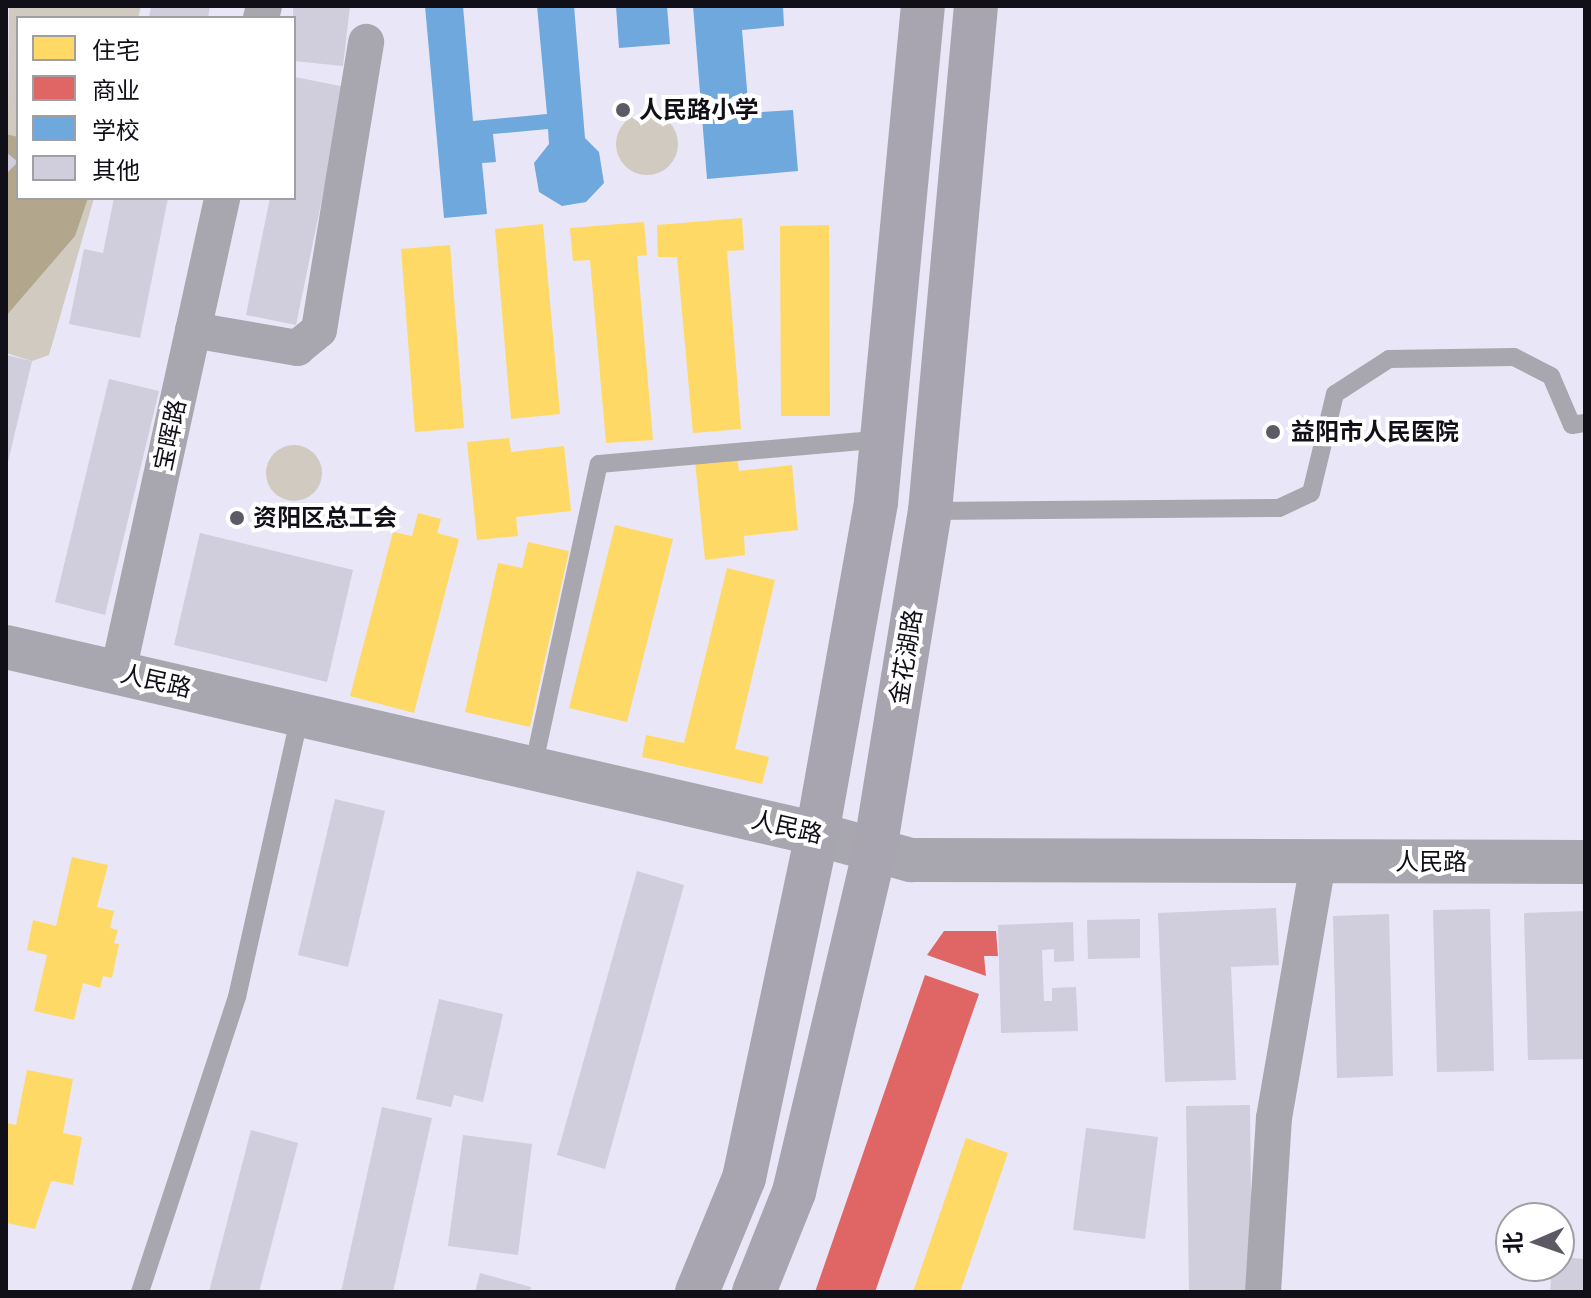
<!DOCTYPE html>
<html>
<head>
<meta charset="utf-8">
<style>
	body { margin:0 }
	#map { position:relative; width:1591px; height:1298px; overflow:hidden; background:#e9e6f7; font-family:"PT Sans Narrow","Noto Sans SC",sans-serif }
	div>[style] { position:absolute }
	.green>* { inset:0; background:#d1cac1 }
	.round { border-radius:50% }
	.water>* { inset:0; background:#b2a78d }
	.homes>* { inset:0; background:#ffd966 }
	.shops>* { inset:0; background:#e06666 }
	.schools>* { inset:0; background:#6fa8dc }
	.building>* { inset:0; background:#d0cddc }
	.service>* { height:18px; margin:-9px; padding:0 9px; transform-origin:9px; border-radius:9px; background:#a8a7af }
	.minor>* { height:36px; margin:-18px; padding:0 18px; transform-origin:18px; border-radius:18px; background:#a8a7af }
	.tertiary>* { height:44px; margin:-22px; padding:0 22px; transform-origin:22px; border-radius:22px; background:#a8a7af }
	.secondary>* { height:44px; margin:-22px; padding:0 22px; transform-origin:22px; border-radius:22px; background:#a8a5b1 }
	.dots>* { width:22px; height:22px; translate:-50% -50%; box-sizing:border-box; border:4px solid #fff; border-radius:50% }
	span { translate:-50% -50%; white-space:nowrap; text-align:center; line-height:1.15; -webkit-text-stroke:8px #fff; paint-order:stroke }
	.poi-label { font-size:24px; color:#110f18; font-weight:700 }
	.left { translate:0 -50%; text-align:left }
	.street-label { font-size:24px; color:#110f18 }
	.frame { position:absolute; inset:0; border:8px solid #110f18; pointer-events:none }
	.legend { position:absolute; left:16px; top:16px; width:280px; height:184px; box-sizing:border-box; background:#fff; border:2px solid #a09fa3; margin:0; padding:10px 14px; list-style:none; font-size:24px; color:#110f18 }
	.legend li { display:flex; align-items:center; gap:16px; height:40px }
	.legend b { width:40px; border:2px solid #a09fa3 }
	.north { position:absolute; left:1495px; top:1202px; width:80px; height:80px; box-sizing:border-box; background:#fff; border:2px solid #a09fa3; border-radius:50%; rotate:268deg; font-size:22px; font-weight:700; line-height:32px; text-align:center; color:#110f18 }
	.north::after { content:''; display:block; margin:auto; width:28px; height:36px; background:#5d5a66; clip-path:polygon(50% 0,100% 100%,50% 72%,0 100%) }
</style>
</head>
<body>
<div id="map">
	<div class="green">
		<div style="clip-path:polygon(9px 6px,141px 6px,138px 18px,18px 18px,18px 198px,94px 198px,49px 355px,32px 361px,6px 353px)"></div>
		<div class="round" style="left:616px;top:113px;width:62px;height:62px"></div>
		<div class="round" style="left:266px;top:445px;width:56px;height:56px"></div>
	</div>
	<div class="water">
		<div style="clip-path:polygon(6px 134px,18px 137px,18px 198px,88px 198px,75px 236px,6px 316px)"></div>
	</div>
	<div class="homes">
		<div style="clip-path:polygon(742px 218px,744px 250px,727px 251px,741px 429px,693px 433px,677px 257px,658px 257px,657px 225px)"></div>
		<div style="clip-path:polygon(644px 222px,647px 255px,637px 256px,653px 440px,606px 443px,590px 260px,573px 261px,570px 228px)"></div>
		<div style="clip-path:polygon(543px 224px,560px 414px,511px 419px,495px 229px)"></div>
		<div style="clip-path:polygon(829px 225px,830px 416px,781px 416px,780px 226px)"></div>
		<div style="clip-path:polygon(450px 245px,464px 428px,415px 432px,401px 249px)"></div>
		<div style="clip-path:polygon(509px 438px,511px 452px,564px 446px,571px 511px,516px 517px,518px 536px,477px 540px,467px 442px)"></div>
		<div style="clip-path:polygon(737px 457px,739px 471px,792px 465px,798px 530px,744px 536px,745px 555px,705px 560px,695px 461px)"></div>
		<div style="clip-path:polygon(418px 513px,441px 519px,437px 533px,459px 539px,414px 713px,350px 696px,393px 532px,412px 536px)"></div>
		<div style="clip-path:polygon(615px 525px,673px 539px,627px 722px,569px 708px)"></div>
		<div style="clip-path:polygon(528px 542px,569px 551px,530px 727px,465px 712px,498px 563px,522px 568px)"></div>
		<div style="clip-path:polygon(727px 568px,775px 580px,735px 749px,769px 757px,762px 784px,642px 757px,646px 735px,684px 743px)"></div>
		<div style="clip-path:polygon(72px 857px,108px 865px,97px 907px,114px 911px,110px 928px,118px 930px,114px 943px,119px 944px,112px 978px,103px 976px,100px 988px,83px 983px,74px 1020px,34px 1011px,47px 955px,27px 950px,33px 920px,56px 926px)"></div>
		<div style="clip-path:polygon(27px 1070px,73px 1079px,63px 1133px,82px 1137px,73px 1185px,51px 1181px,35px 1229px,7px 1223px,6px 1208px,6px 1123px,16px 1125px)"></div>
		<div style="clip-path:polygon(966px 1138px,1008px 1153px,960px 1292px,913px 1292px)"></div>
	</div>
	<div class="shops">
		<div style="clip-path:polygon(944px 931px,996px 931px,998px 956px,984px 956px,986px 976px,927px 955px)"></div>
		<div style="clip-path:polygon(925px 975px,979px 994px,875px 1292px,815px 1292px)"></div>
	</div>
	<div class="schools">
		<div style="clip-path:polygon(425px 6px,463px 6px,473px 121px,547px 114px,537px 6px,574px 6px,585px 138px,599px 152px,604px 183px,586px 202px,562px 206px,539px 192px,534px 163px,549px 144px,548px 129px,493px 134px,496px 162px,482px 163px,487px 214px,444px 218px)"></div>
		<div style="clip-path:polygon(616px 6px,667px 6px,670px 44px,619px 48px)"></div>
		<div style="clip-path:polygon(693px 6px,783px 6px,784px 26px,742px 30px,749px 113px,793px 110px,798px 171px,707px 179px)"></div>
	</div>
	<div class="building">
		<div style="clip-path:polygon(151px 6px,210px 6px,208px 18px,149px 18px)"></div>
		<div style="clip-path:polygon(293px 6px,350px 6px,343px 66px,294px 61px)"></div>
		<div style="clip-path:polygon(295px 77px,345px 87px,296px 325px,246px 315px,270px 198px,294px 198px)"></div>
		<div style="clip-path:polygon(6px 152px,18px 162px,6px 174px)"></div>
		<div style="clip-path:polygon(114px 198px,168px 198px,140px 338px,69px 324px,84px 249px,103px 253px)"></div>
		<div style="clip-path:polygon(6px 355px,32px 361px,7px 466px,6px 466px)"></div>
		<div style="clip-path:polygon(109px 379px,159px 391px,105px 615px,55px 602px)"></div>
		<div style="clip-path:polygon(200px 533px,353px 570px,327px 682px,174px 645px)"></div>
		<div style="clip-path:polygon(335px 799px,385px 811px,348px 967px,298px 955px)"></div>
		<div style="clip-path:polygon(637px 871px,684px 885px,605px 1169px,557px 1155px)"></div>
		<div style="clip-path:polygon(1276px 908px,1279px 965px,1231px 967px,1236px 1080px,1165px 1082px,1158px 913px)"></div>
		<div style="clip-path:polygon(1490px 909px,1494px 1071px,1437px 1072px,1433px 910px)"></div>
		<div style="clip-path:polygon(1585px 911px,1585px 1059px,1528px 1060px,1524px 913px)"></div>
		<div style="clip-path:polygon(1389px 914px,1393px 1076px,1337px 1078px,1333px 916px)"></div>
		<div style="clip-path:polygon(1140px 919px,1140px 958px,1088px 959px,1087px 920px)"></div>
		<div style="clip-path:polygon(1073px 922px,1074px 961px,1054px 962px,1054px 949px,1042px 950px,1044px 1001px,1052px 1001px,1052px 988px,1076px 987px,1078px 1031px,1001px 1033px,998px 925px)"></div>
		<div style="clip-path:polygon(439px 999px,503px 1014px,483px 1102px,454px 1095px,451px 1107px,416px 1099px)"></div>
		<div style="clip-path:polygon(1250px 1105px,1252px 1292px,1189px 1292px,1186px 1106px)"></div>
		<div style="clip-path:polygon(382px 1107px,432px 1118px,393px 1292px,341px 1292px)"></div>
		<div style="clip-path:polygon(1086px 1128px,1158px 1137px,1145px 1239px,1073px 1230px)"></div>
		<div style="clip-path:polygon(251px 1130px,298px 1143px,259px 1292px,209px 1292px)"></div>
		<div style="clip-path:polygon(463px 1135px,532px 1144px,518px 1255px,448px 1246px)"></div>
		<div style="clip-path:polygon(1559px 1257px,1585px 1259px,1585px 1292px,1550px 1292px,1552px 1266px,1559px 1266px)"></div>
		<div style="clip-path:polygon(480px 1273px,531px 1287px,530px 1292px,475px 1292px)"></div>
	</div>
	<div class="service">
		<div style="left:930px;top:511px;width:349px;rotate:-0.5deg"></div>
		<div style="left:1279px;top:508px;width:35px;rotate:-25deg"></div>
		<div style="left:1311px;top:493px;width:102px;rotate:-76.4deg"></div>
		<div style="left:1335px;top:394px;width:64px;rotate:-32.9deg"></div>
		<div style="left:1389px;top:359px;width:125px;rotate:-0.9deg"></div>
		<div style="left:1514px;top:357px;width:42px;rotate:27.2deg"></div>
		<div style="left:1551px;top:376px;width:53px;rotate:66.8deg"></div>
		<div style="left:1572px;top:425px;width:13px;rotate:-9deg"></div>
		<div style="left:533px;top:768px;width:311px;rotate:-77.8deg"></div>
		<div style="left:599px;top:464px;width:284px;rotate:-5deg"></div>
		<div style="left:140px;top:1292px;width:311px;rotate:-71.8deg"></div>
		<div style="left:237px;top:997px;width:289px;rotate:-77.4deg"></div>
	</div>
	<div class="minor">
		<div style="left:261px;top:18px;width:12px;rotate:-76deg"></div>
		<div style="left:193px;top:330px;width:106px;rotate:9.8deg"></div>
		<div style="left:297px;top:348px;width:28px;rotate:-39deg"></div>
		<div style="left:319px;top:330px;width:292px;rotate:-80.7deg"></div>
		<div style="left:118px;top:672px;width:485px;rotate:-77.6deg"></div>
		<div style="left:1263px;top:1292px;width:174px;rotate:-86.4deg"></div>
		<div style="left:1274px;top:1118px;width:260px;rotate:-80.2deg"></div>
	</div>
	<div class="tertiary">
		<div style="left:6px;top:647px;width:832px;rotate:12.98deg"></div>
		<div style="left:817px;top:834px;width:98px;rotate:15.5deg"></div>
		<div style="left:911px;top:860px;width:674px;rotate:0.17deg"></div>
	</div>
	<div class="secondary">
		<div style="left:697px;top:1292px;width:123px;rotate:-67.6deg"></div>
		<div style="left:744px;top:1178px;width:352px;rotate:-78deg"></div>
		<div style="left:817px;top:834px;width:337px;rotate:-79.9deg"></div>
		<div style="left:876px;top:502px;width:498px;rotate:-84.6deg"></div>
		<div style="left:754px;top:1292px;width:108px;rotate:-68.2deg"></div>
		<div style="left:794px;top:1192px;width:351px;rotate:-76.7deg"></div>
		<div style="left:875px;top:850px;width:343px;rotate:-80.8deg"></div>
		<div style="left:930px;top:511px;width:507px;rotate:-84.8deg"></div>
	</div>
	<div class="dots">
		<div style="left:623px;top:110px;background:#5d5a66"></div>
		<div style="left:1273px;top:432px;background:#5d5a66"></div>
		<div style="left:237px;top:518px;background:#5d5a66"></div>
	</div>
	<div class="poi-label">
		<span class="left" style="left:639px;top:110px">人民路小学</span>
		<span class="left" style="left:1291px;top:432px">益阳市人民医院</span>
		<span class="left" style="left:253px;top:518px">资阳区总工会</span>
	</div>
	<div class="street-label">
		<span style="left:170px;top:435px;rotate:-78deg">宝晖路</span>
		<span style="left:906px;top:657px;rotate:-81deg">金花湖路</span>
		<span style="left:156px;top:681px;rotate:13deg">人民路</span>
		<span style="left:787px;top:827px;rotate:13deg">人民路</span>
		<span style="left:1431px;top:862px">人民路</span>
	</div>
	<div class="frame"></div>
	<ul class="legend">
	<li><b style="height:22px;background:#ffd966"></b>住宅</li>
	<li><b style="height:22px;background:#e06666"></b>商业</li>
	<li><b style="height:22px;background:#6fa8dc"></b>学校</li>
	<li><b style="height:22px;background:#d0cddc"></b>其他</li>
	</ul>
	<div class="north">北</div>
</div>
</body>
</html>
